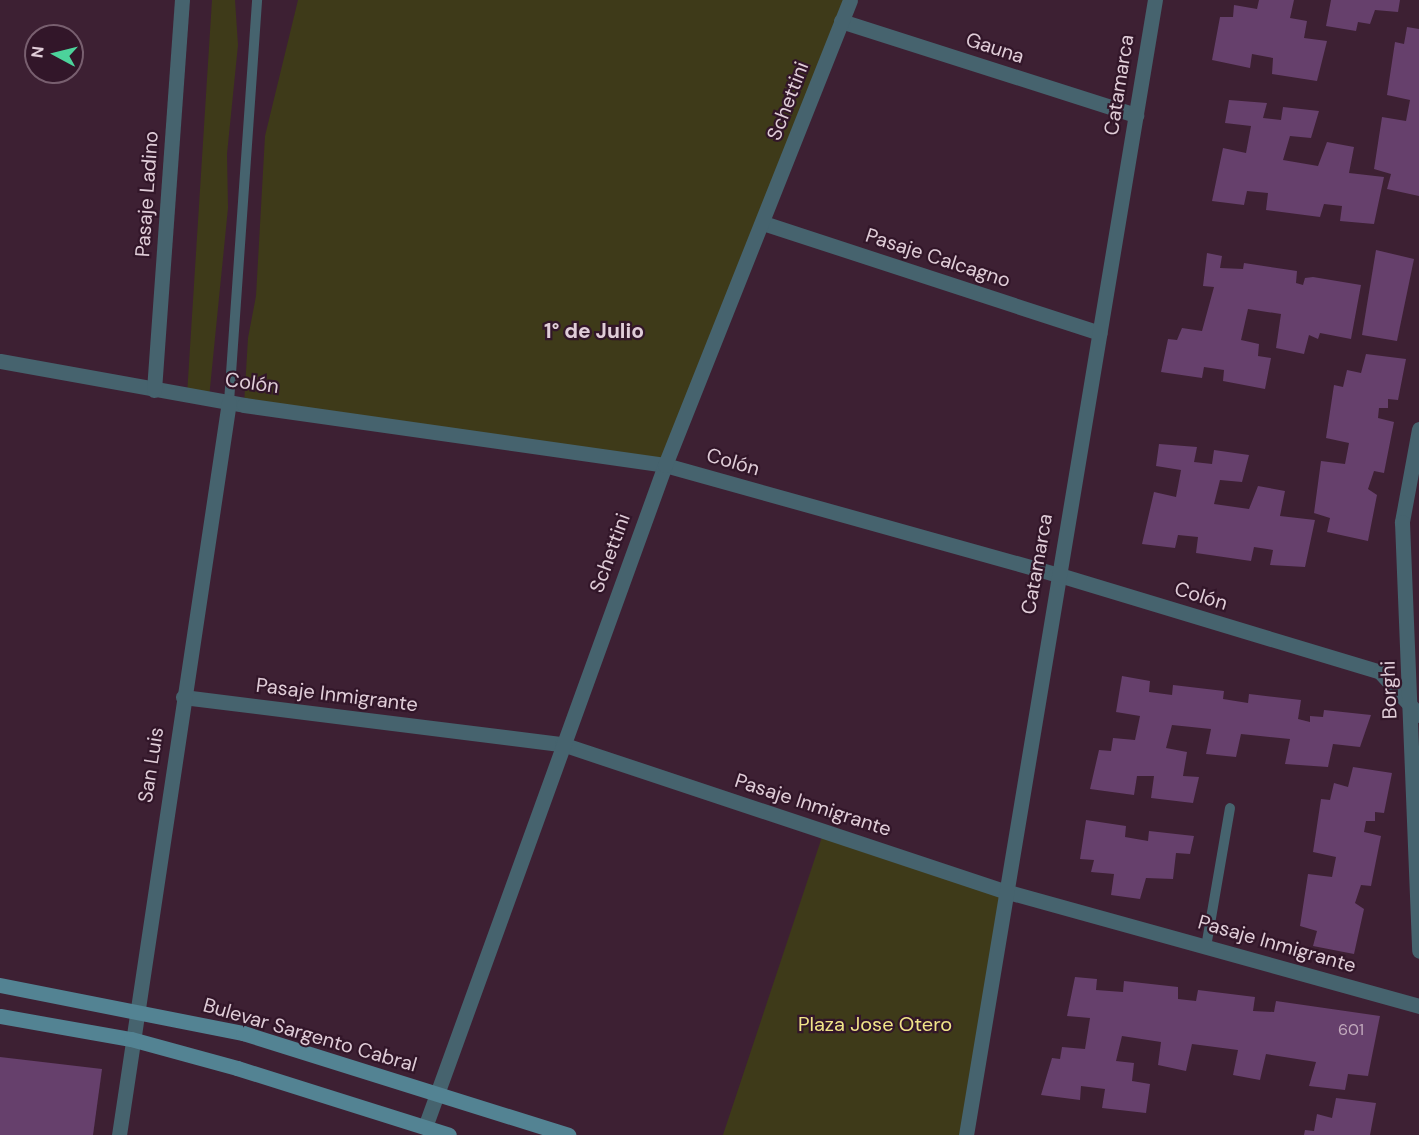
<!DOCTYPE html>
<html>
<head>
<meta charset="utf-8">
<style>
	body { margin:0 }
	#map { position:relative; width:1419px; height:1135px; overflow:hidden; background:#3d2033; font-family:"DM Sans",sans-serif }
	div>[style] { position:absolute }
	.green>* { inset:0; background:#3e3a19 }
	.building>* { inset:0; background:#66406c }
	.service>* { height:10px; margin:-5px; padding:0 5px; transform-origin:5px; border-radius:5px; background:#46636e }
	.minor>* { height:15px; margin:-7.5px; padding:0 7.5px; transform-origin:7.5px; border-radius:7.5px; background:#46636e }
	.secondary>* { height:15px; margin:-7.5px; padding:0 7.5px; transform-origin:7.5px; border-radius:7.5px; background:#538393 }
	span { translate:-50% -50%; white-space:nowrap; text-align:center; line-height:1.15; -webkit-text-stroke:4.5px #321629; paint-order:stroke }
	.number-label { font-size:16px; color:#c2aabd }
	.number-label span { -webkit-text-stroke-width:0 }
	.street-label { font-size:20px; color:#e0cdd8 }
	.park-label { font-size:20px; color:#f0e488 }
	.neighbourhood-label { font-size:21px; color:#e0cdd8; font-weight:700 }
	.north { position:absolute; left:24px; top:24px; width:60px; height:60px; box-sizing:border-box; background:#321629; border:2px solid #785f6f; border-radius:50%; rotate:277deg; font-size:16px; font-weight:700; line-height:24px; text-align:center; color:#e0cdd8 }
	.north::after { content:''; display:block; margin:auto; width:21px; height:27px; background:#4cd39b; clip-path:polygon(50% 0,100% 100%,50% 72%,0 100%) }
</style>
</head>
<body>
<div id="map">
	<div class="green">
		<div style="clip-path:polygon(212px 0,235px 0,238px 45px,227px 154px,228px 208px,209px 398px,187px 395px)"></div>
		<div style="clip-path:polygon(298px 0,850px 0,665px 465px,244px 405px,248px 338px,256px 296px,265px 136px)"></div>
		<div style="clip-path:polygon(824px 831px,1008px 892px,966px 1135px,723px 1135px)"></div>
	</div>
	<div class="building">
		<div style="clip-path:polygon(1259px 0,1294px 0,1290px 18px,1307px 21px,1304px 38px,1327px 41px,1317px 81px,1272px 74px,1273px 58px,1252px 54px,1250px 68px,1212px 60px,1220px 17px,1233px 17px,1234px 5px,1257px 9px)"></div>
		<div style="clip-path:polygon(1331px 0,1400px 0,1398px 12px,1375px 10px,1370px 24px,1358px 22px,1356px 31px,1326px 26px)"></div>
		<div style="clip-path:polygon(1407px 27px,1419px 29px,1419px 196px,1387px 189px,1391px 174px,1374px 169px,1382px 117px,1406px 121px,1410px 100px,1387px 95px,1395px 42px,1404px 44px)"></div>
		<div style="clip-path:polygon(1229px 100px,1267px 103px,1263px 118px,1281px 120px,1283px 107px,1319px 111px,1311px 138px,1290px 136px,1283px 160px,1318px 166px,1327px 142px,1354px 147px,1349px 173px,1384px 177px,1374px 224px,1340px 221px,1342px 206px,1324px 204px,1320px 217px,1266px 210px,1268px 193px,1247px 191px,1244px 205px,1212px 201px,1223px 148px,1246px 153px,1251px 126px,1225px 123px)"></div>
		<div style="clip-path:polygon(1376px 250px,1414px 259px,1397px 341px,1362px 335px)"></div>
		<div style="clip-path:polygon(1207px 253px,1222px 256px,1220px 268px,1243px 269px,1244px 263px,1297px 271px,1296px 283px,1303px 285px,1305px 278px,1313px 277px,1361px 285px,1351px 339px,1320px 333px,1318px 339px,1309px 335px,1304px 354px,1276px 348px,1281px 314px,1248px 309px,1241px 340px,1259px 344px,1258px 356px,1271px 358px,1265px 389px,1223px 381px,1224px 370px,1204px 367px,1202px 378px,1161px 372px,1168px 339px,1177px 340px,1182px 328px,1202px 331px,1214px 287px,1203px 286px)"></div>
		<div style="clip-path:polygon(1366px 354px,1406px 359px,1398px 400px,1388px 399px,1388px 408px,1379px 408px,1378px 418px,1394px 422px,1384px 473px,1374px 471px,1368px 489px,1377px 495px,1368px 541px,1327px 532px,1330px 518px,1314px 513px,1321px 461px,1345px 464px,1349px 443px,1326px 438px,1334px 385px,1343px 387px,1347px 370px,1361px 373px)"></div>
		<div style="clip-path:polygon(1159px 444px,1197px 447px,1194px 462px,1212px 464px,1214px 450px,1249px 455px,1242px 482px,1220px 480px,1214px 504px,1249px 509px,1258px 486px,1285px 491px,1280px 516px,1315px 520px,1305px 567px,1270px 565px,1273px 550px,1254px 547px,1251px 561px,1196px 553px,1198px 537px,1178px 535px,1175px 548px,1142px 544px,1154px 492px,1176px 497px,1181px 470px,1156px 466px)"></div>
		<div style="clip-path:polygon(1122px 676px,1150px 681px,1149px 692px,1172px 695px,1173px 685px,1224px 691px,1223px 699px,1248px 703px,1249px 694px,1301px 700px,1298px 719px,1310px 722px,1310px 716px,1323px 717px,1324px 710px,1371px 715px,1360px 747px,1333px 744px,1328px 767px,1285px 764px,1290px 739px,1241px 734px,1236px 757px,1206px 754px,1211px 729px,1172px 725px,1166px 748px,1187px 752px,1183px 776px,1199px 777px,1193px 803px,1151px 798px,1154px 776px,1137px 776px,1134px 795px,1090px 789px,1099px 750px,1111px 751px,1113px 738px,1135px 740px,1140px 716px,1116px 712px)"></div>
		<div style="clip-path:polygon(1353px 767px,1392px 773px,1384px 813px,1375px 812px,1375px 821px,1366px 821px,1364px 832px,1381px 836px,1371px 886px,1361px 885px,1355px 903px,1364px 909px,1354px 954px,1313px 946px,1317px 931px,1300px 926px,1308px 874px,1332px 877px,1336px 857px,1313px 852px,1321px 799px,1330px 800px,1334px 783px,1348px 787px)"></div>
		<div style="clip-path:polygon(1086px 820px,1126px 826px,1125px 837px,1148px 841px,1149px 831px,1194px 836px,1190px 854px,1176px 853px,1173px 879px,1146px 878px,1140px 899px,1111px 895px,1114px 874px,1091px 872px,1094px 860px,1080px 859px)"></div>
		<div style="clip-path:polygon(1075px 977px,1097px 979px,1096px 990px,1123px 992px,1124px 981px,1178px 987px,1178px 999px,1196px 1001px,1198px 990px,1255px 997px,1253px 1011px,1274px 1012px,1276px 1001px,1380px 1016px,1368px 1076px,1348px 1074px,1345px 1090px,1309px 1086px,1316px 1062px,1266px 1054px,1260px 1080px,1233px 1075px,1238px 1050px,1192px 1044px,1186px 1071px,1158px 1065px,1161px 1042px,1122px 1036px,1116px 1061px,1134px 1063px,1132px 1081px,1150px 1084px,1146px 1113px,1102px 1108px,1105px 1089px,1081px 1086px,1080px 1100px,1041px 1095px,1052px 1058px,1060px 1059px,1062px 1047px,1085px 1049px,1090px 1018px,1067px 1016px)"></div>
		<div style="clip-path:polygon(0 1057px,102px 1069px,93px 1135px,0 1135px)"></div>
		<div style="clip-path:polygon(1336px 1098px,1376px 1103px,1370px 1135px,1304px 1135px,1305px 1130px,1314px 1131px,1317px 1114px,1332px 1118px)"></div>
	</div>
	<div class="service">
		<div style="left:229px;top:402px;width:403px;rotate:-86deg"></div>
		<div style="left:1206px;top:947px;width:141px;rotate:-80.2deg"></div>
	</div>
	<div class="minor">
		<div style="left:841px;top:21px;width:310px;rotate:17.7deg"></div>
		<div style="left:763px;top:223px;width:354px;rotate:18.1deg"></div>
		<div style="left:0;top:361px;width:248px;rotate:10.2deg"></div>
		<div style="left:244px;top:405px;width:425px;rotate:8.1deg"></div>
		<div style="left:665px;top:465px;width:406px;rotate:15.6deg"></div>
		<div style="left:1056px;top:574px;width:338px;rotate:16.8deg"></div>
		<div style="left:1380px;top:672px;width:58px;rotate:47.8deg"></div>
		<div style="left:154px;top:390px;width:391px;rotate:-85.9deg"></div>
		<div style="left:1419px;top:429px;width:95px;rotate:100.4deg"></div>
		<div style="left:1402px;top:522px;width:429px;rotate:87.7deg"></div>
		<div style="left:183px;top:697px;width:382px;rotate:7.1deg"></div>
		<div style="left:562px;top:744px;width:470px;rotate:18.4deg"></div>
		<div style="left:1008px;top:892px;width:427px;rotate:15.5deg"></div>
		<div style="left:425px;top:1127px;width:704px;rotate:-70.07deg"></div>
		<div style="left:665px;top:465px;width:500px;rotate:-68.3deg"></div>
		<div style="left:119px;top:1135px;width:741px;rotate:-81.47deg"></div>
		<div style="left:966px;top:1135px;width:1151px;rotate:-80.55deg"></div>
	</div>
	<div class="secondary">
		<div style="left:0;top:985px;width:248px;rotate:11.2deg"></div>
		<div style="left:243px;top:1033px;width:341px;rotate:17.4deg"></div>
		<div style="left:0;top:1016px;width:133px;rotate:10deg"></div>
		<div style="left:131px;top:1039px;width:110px;rotate:15.3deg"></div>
		<div style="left:237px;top:1068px;width:222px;rotate:17.5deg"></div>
	</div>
	<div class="number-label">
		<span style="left:1351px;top:1030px">601</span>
	</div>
	<div class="street-label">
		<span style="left:995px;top:48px;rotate:18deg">Gauna</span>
		<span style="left:1119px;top:85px;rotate:-81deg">Catamarca</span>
		<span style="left:788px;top:101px;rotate:-69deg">Schettini</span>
		<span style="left:147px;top:194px;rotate:-86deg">Pasaje Ladino</span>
		<span style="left:938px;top:258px;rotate:18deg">Pasaje Calcagno</span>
		<span style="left:252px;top:383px;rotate:8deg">Colón</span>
		<span style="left:733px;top:462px;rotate:16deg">Colón</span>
		<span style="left:610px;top:553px;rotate:-70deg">Schettini</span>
		<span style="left:1037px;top:564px;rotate:-80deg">Catamarca</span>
		<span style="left:1201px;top:596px;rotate:17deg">Colón</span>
		<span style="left:1389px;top:690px;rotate:-92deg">Borghi</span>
		<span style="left:337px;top:695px;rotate:7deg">Pasaje Inmigrante</span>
		<span style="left:151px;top:765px;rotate:-81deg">San Luis</span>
		<span style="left:813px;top:805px;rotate:18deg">Pasaje Inmigrante</span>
		<span style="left:1277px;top:944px;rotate:16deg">Pasaje Inmigrante</span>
		<span style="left:310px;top:1035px;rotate:16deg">Bulevar Sargento Cabral</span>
	</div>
	<div class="park-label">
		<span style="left:875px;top:1024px">Plaza Jose Otero</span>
	</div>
	<div class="neighbourhood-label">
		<span style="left:594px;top:331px">1° de Julio</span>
	</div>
	<div class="north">N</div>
</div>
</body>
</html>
